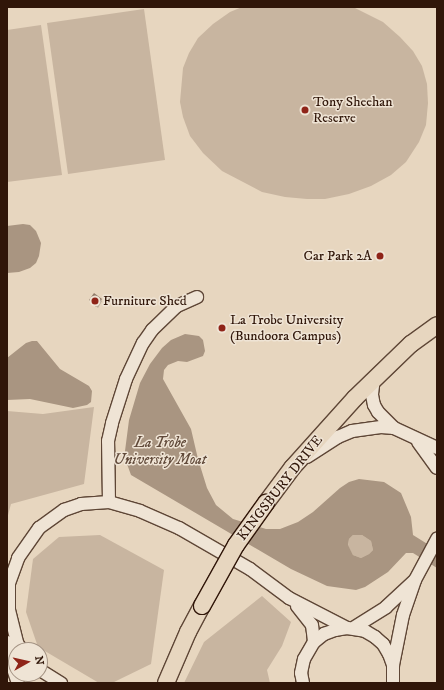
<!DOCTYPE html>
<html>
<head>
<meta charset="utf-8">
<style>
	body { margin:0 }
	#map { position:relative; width:444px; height:690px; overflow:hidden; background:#e7d6bf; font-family:"IM FELL DW Pica",serif }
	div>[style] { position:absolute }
	.green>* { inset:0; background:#c8b5a0 }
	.water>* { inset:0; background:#a99581 }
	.shadow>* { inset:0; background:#0003 }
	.building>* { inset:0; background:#8f7a68 }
	.roads { filter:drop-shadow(1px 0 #5e4636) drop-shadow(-1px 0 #5e4636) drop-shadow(0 1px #5e4636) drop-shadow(0 -1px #5e4636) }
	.minor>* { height:12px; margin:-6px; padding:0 6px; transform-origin:6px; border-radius:6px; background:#efe4d5 }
	.major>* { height:16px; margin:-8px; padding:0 8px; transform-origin:8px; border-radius:8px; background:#e7d6bf }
	.bridges { filter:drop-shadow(1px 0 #301609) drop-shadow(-1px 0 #301609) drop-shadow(0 1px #301609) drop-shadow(0 -1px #301609) }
	.major-bridge>* { height:16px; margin:-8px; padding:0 8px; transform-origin:8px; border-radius:8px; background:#e7d6bf }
	.dots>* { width:11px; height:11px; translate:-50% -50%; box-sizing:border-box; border:2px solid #efe4d5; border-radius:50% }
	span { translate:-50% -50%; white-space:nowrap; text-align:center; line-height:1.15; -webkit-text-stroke:3px #efe4d5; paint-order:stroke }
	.poi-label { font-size:14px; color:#301609 }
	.left { translate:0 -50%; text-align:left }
	.right { translate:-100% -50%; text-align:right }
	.street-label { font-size:14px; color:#301609 }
	.water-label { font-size:15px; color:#604939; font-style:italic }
	.frame { position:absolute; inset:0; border:8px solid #301609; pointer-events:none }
	.north { position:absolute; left:8px; top:642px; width:40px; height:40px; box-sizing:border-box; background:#efe4d5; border:1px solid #a39283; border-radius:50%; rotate:82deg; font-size:11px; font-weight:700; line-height:16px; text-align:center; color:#301609 }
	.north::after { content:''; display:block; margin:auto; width:14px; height:18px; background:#8f2418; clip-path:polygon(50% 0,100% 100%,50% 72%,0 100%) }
</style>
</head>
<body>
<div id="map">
	<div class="green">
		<div style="clip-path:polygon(242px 7px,353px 7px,383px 22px,400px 37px,413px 51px,422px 66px,427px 84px,428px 103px,426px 125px,419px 142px,406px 162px,391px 175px,371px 186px,349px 194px,325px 199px,307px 199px,285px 197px,262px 192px,222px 171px,203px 153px,190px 136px,183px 117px,180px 102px,183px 68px,189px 53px,198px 38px,213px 24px,230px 12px)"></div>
		<div style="clip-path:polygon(144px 9px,165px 160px,68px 174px,47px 23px)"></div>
		<div style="clip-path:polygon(41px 25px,62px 175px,7px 182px,7px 30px)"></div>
		<div style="clip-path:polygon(94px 407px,84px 484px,11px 504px,7px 519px,7px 411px,43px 414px)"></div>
		<div style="clip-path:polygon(100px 535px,164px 570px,151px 664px,112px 683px,99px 683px,38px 647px,26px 612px,33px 559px,59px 537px)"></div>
		<div style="clip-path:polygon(353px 535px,362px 535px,371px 541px,373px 550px,369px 554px,361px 558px,353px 555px,348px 546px,349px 539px)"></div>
		<div style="clip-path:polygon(262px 596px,291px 622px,282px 646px,267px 670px,270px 683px,184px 683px,204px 642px)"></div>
	</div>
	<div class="water">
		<div style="clip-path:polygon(23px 224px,30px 225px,36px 231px,41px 243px,39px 256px,36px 263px,30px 268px,19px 272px,7px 273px,7px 226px)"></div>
		<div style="clip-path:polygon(evenodd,185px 334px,199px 336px,203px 340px,205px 351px,203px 356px,187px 362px,178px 361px,168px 365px,164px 370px,163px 379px,191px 429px,198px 459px,207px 488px,216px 505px,233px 519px,266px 529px,280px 529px,298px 522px,313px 512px,340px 488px,349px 482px,359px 479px,384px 482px,401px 493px,411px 517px,413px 535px,437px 550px,437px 568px,413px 553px,406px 553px,388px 572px,365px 587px,356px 590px,327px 586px,291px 569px,131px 475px,127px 464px,125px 451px,129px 420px,140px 383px,150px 364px,162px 348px,171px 340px,185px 334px,353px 535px,362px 535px,371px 541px,373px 550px,369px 554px,361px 558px,353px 555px,348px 545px,349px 539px,353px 535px)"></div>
		<div style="clip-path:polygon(32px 341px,37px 341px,60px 369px,89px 386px,92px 391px,91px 402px,87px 405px,73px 408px,30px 399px,7px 400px,7px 358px,26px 343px)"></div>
	</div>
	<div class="shadow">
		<div style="clip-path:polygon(90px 300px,101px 300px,102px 301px,98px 308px)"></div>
	</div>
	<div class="building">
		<div style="clip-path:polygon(94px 293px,102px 299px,96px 307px,89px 300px)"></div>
	</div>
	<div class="roads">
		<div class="minor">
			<div style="left:374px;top:378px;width:17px;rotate:97deg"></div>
			<div style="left:372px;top:395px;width:10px;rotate:79deg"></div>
			<div style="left:374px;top:405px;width:8px;rotate:60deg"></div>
			<div style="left:378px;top:412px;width:23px;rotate:45deg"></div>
			<div style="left:394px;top:428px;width:47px;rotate:24.9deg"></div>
			<div style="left:418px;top:442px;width:32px;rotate:54deg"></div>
			<div style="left:307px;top:457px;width:37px;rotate:-33deg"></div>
			<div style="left:338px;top:437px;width:15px;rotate:-23deg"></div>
			<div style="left:352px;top:431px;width:29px;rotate:-8deg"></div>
			<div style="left:381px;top:427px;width:13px;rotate:4deg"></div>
			<div style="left:109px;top:502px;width:61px;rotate:-90.9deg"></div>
			<div style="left:108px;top:441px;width:18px;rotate:-77deg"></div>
			<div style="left:112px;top:423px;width:46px;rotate:-72.3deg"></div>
			<div style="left:126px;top:379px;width:40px;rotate:-65deg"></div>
			<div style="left:143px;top:343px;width:16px;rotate:-55deg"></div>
			<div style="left:152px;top:330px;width:35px;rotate:-44deg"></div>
			<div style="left:177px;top:306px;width:22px;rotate:-24deg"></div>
			<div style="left:9px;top:583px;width:27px;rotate:90deg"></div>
			<div style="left:9px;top:610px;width:34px;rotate:76deg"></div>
			<div style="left:17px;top:643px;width:9px;rotate:54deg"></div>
			<div style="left:7px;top:589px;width:33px;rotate:-70deg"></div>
			<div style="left:18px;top:558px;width:37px;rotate:-55deg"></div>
			<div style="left:39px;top:528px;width:31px;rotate:-36deg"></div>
			<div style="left:64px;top:510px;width:18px;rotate:-19deg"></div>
			<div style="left:81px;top:504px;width:28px;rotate:-4deg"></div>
			<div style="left:109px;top:502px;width:32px;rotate:16deg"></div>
			<div style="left:140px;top:511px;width:43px;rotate:23.6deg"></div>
			<div style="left:179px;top:528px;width:82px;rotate:30deg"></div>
			<div style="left:250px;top:569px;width:49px;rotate:36.6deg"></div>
			<div style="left:289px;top:598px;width:65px;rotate:27.3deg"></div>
			<div style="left:297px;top:606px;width:24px;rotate:52deg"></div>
			<div style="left:312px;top:625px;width:17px;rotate:83deg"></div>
			<div style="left:353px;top:628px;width:39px;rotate:-32deg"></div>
			<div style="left:386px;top:607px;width:38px;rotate:-43deg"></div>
			<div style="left:7px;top:642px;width:18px;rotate:81deg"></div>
			<div style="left:10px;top:660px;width:24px;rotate:71deg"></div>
			<div style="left:393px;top:665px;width:51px;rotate:-78.7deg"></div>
			<div style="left:403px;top:615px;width:37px;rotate:-71deg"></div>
			<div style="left:415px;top:580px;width:47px;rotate:-61.8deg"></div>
			<div style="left:40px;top:670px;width:25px;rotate:32deg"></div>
			<div style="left:303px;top:683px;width:10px;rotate:-101deg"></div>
			<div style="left:301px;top:673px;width:14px;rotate:-78deg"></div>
			<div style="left:304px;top:659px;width:20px;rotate:-60deg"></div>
			<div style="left:314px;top:642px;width:13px;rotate:-39deg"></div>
			<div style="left:324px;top:634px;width:12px;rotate:-20deg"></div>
			<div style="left:335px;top:630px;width:12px;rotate:-9deg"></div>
			<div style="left:347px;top:628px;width:18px;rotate:9deg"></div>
			<div style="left:365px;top:631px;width:12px;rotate:31deg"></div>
			<div style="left:375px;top:637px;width:11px;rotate:41deg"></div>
			<div style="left:383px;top:644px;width:12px;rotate:59deg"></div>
			<div style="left:389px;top:654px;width:12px;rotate:70deg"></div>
			<div style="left:393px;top:665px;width:18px;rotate:90deg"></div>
		</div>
		<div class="major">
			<div style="left:266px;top:503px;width:44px;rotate:-53.4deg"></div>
			<div style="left:292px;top:468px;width:94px;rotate:-48deg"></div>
			<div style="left:355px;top:398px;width:78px;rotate:-44deg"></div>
			<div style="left:411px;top:344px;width:32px;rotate:-36deg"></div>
			<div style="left:166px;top:683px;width:56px;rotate:-66.7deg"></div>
			<div style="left:188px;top:632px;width:30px;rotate:-62deg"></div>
		</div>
	</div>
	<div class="bridges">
		<div class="major-bridge">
			<div style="left:202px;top:606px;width:70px;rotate:-60.9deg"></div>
			<div style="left:236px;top:545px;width:52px;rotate:-54.5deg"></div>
		</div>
	</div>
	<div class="dots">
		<div style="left:305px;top:110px;background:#8f2418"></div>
		<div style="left:380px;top:256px;background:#8f2418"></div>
		<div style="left:95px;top:301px;background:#8f2418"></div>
		<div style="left:222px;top:328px;background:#8f2418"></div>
	</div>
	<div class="poi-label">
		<span class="left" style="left:313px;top:110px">Tony Sheehan<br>Reserve</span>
		<span class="right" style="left:372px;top:256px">Car Park 2A</span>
		<span class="left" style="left:103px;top:301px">Furniture Shed</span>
		<span class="left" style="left:230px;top:328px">La Trobe University<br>(Bundoora Campus)</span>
	</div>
	<div class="street-label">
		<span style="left:280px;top:488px;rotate:-52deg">KINGSBURY DRIVE</span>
	</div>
	<div class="water-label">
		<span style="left:160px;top:451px">La Trobe<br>University Moat</span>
	</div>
	<div class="frame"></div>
	<div class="north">N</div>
</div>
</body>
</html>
